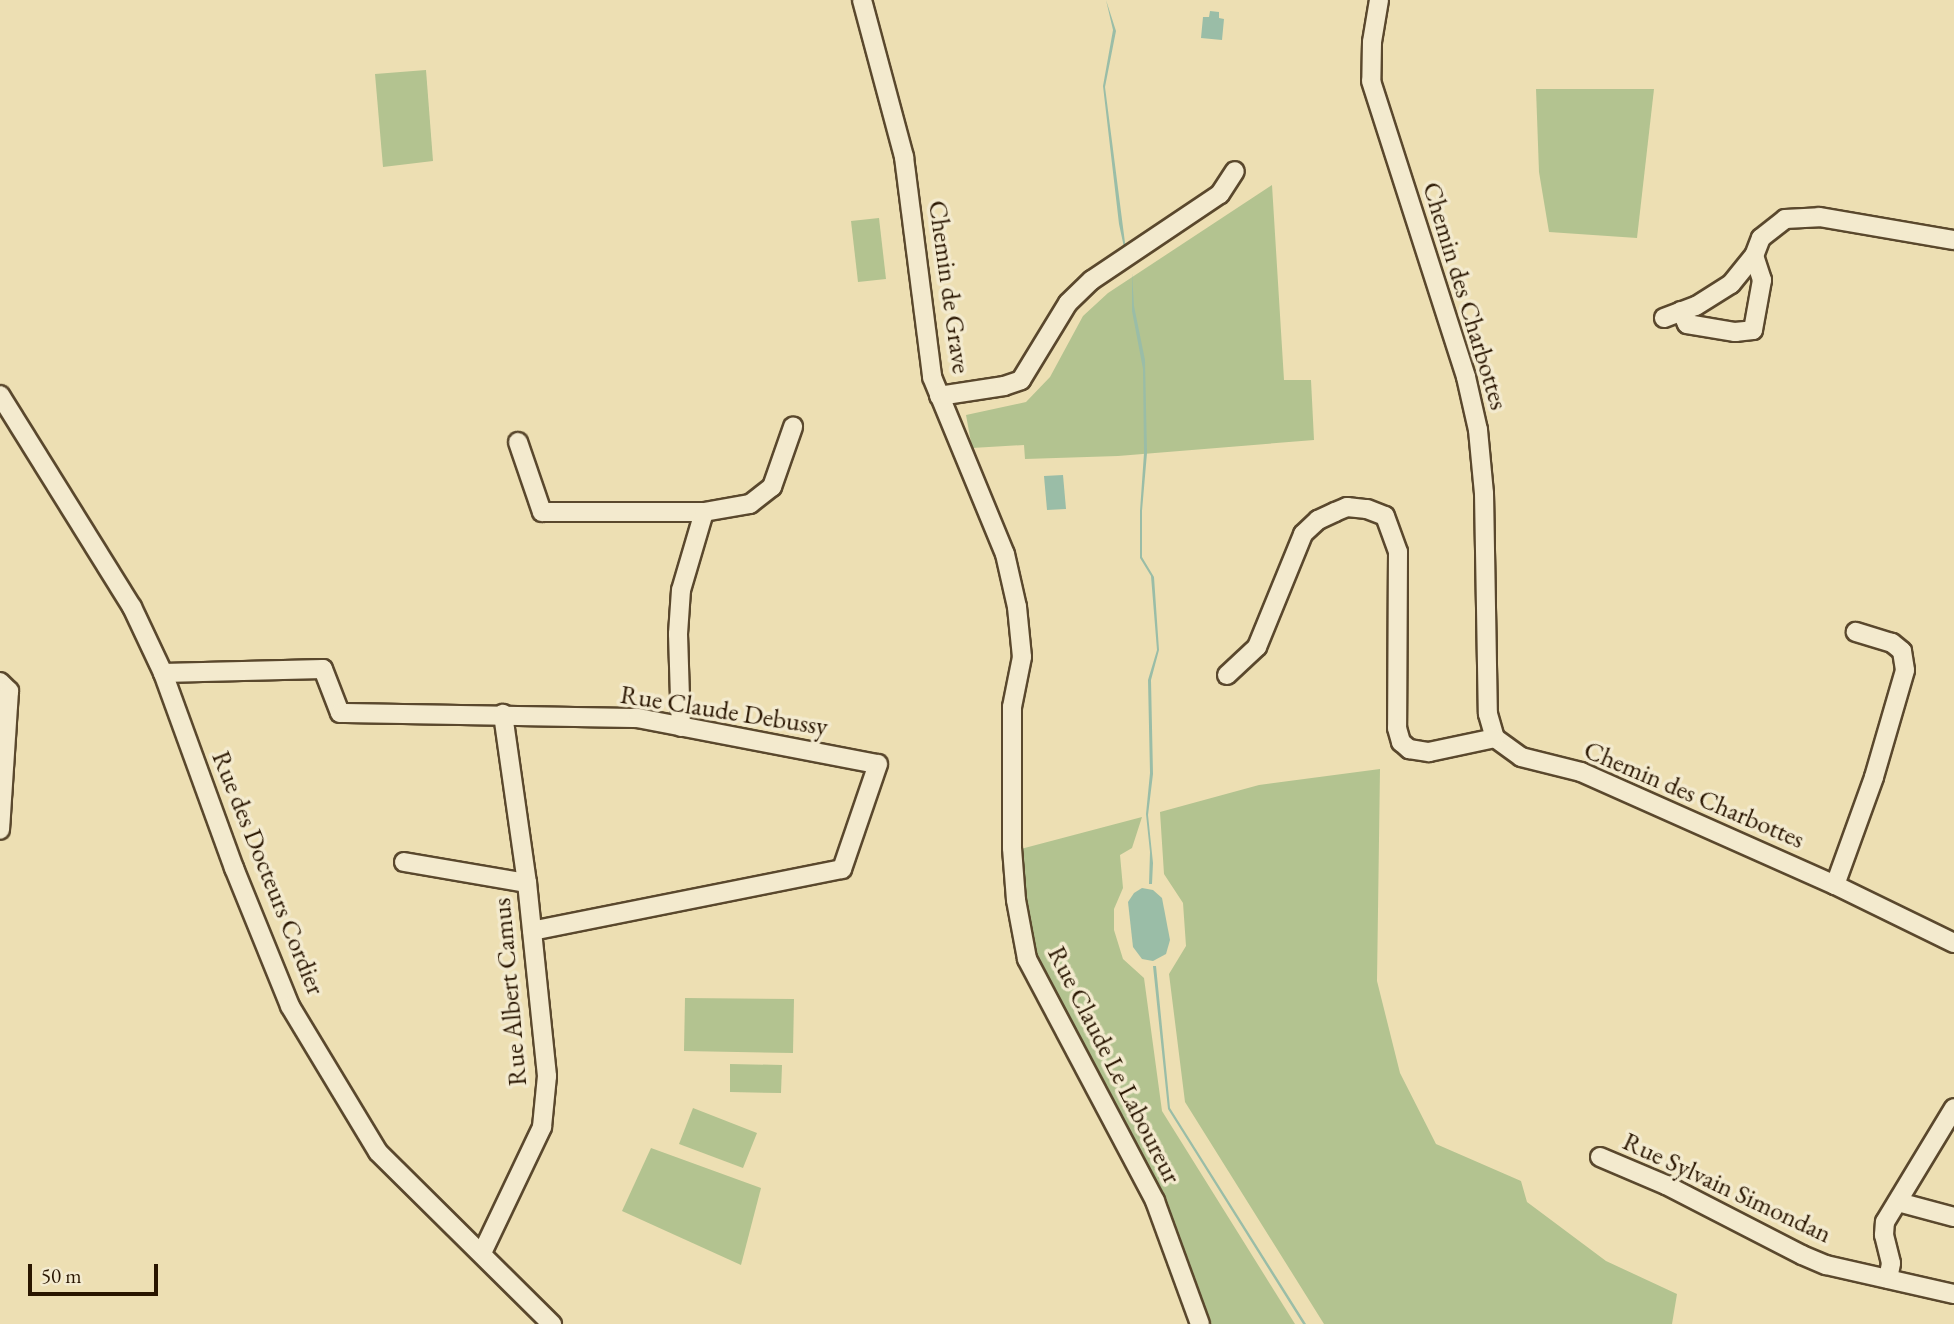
<!DOCTYPE html>
<html>
<head>
<meta charset="utf-8">
<style>
	body { margin:0 }
	#map { position:relative; width:1954px; height:1324px; overflow:hidden; background:#eddfb3; font-family:"EB Garamond",serif }
	div>[style] { position:absolute }
	.green>* { inset:0; background:#b3c390 }
	.water>* { inset:0; background:#9abda7 }
	.roads { filter:drop-shadow(2px 0 #5a482d) drop-shadow(-2px 0 #5a482d) drop-shadow(0 2px #5a482d) drop-shadow(0 -2px #5a482d) }
	.street>* { height:18px; margin:-9px; padding:0 9px; transform-origin:9px; border-radius:9px; background:#f3eace }
	span { translate:-50% -50%; white-space:nowrap; text-align:center; line-height:1.15; -webkit-text-stroke:7px #f3eace; paint-order:stroke }
	.street-label { font-size:26px; color:#291500 }
	.scale { position:absolute; left:28px; top:1264px; width:130px; height:32px; box-sizing:border-box; border:4px solid #291500; border-top:0; padding-left:9px; font-size:21px; line-height:24px; white-space:nowrap; color:#291500; -webkit-text-stroke:5px #f3eace; paint-order:stroke }
</style>
</head>
<body>
<div id="map">
	<div class="green">
		<div style="clip-path:polygon(426px 70px,433px 161px,383px 167px,375px 74px)"></div>
		<div style="clip-path:polygon(1536px 89px,1654px 89px,1637px 238px,1549px 232px,1539px 172px)"></div>
		<div style="clip-path:polygon(1272px 185px,1284px 380px,1311px 380px,1314px 440px,1118px 456px,1025px 459px,1024px 445px,972px 448px,966px 415px,1026px 402px,1050px 377px,1083px 316px,1108px 293px)"></div>
		<div style="clip-path:polygon(879px 218px,886px 279px,858px 282px,851px 221px)"></div>
		<div style="clip-path:polygon(1380px 769px,1377px 981px,1400px 1073px,1436px 1144px,1521px 1181px,1527px 1202px,1606px 1261px,1677px 1294px,1672px 1324px,1324px 1324px,1185px 1102px,1169px 974px,1186px 946px,1183px 903px,1164px 874px,1160px 812px,1259px 785px)"></div>
		<div style="clip-path:polygon(1142px 817px,1132px 848px,1120px 855px,1123px 888px,1114px 909px,1114px 930px,1123px 959px,1144px 978px,1162px 1111px,1295px 1324px,1209px 1324px,1162px 1198px,1050px 988px,1028px 932px,1017px 850px)"></div>
		<div style="clip-path:polygon(685px 998px,794px 999px,793px 1053px,684px 1051px)"></div>
		<div style="clip-path:polygon(730px 1064px,782px 1065px,781px 1093px,730px 1092px)"></div>
		<div style="clip-path:polygon(693px 1108px,757px 1133px,743px 1168px,679px 1144px)"></div>
		<div style="clip-path:polygon(651px 1148px,761px 1188px,741px 1265px,622px 1211px)"></div>
	</div>
	<div class="water">
		<div style="clip-path:polygon(1106px 0,1116px 31px,1105px 87px,1128px 266px,1119px 224px,1103px 86px,1113px 30px)"></div>
		<div style="clip-path:polygon(1210px 11px,1219px 12px,1219px 18px,1224px 19px,1222px 40px,1201px 38px,1203px 17px,1209px 17px)"></div>
		<div style="clip-path:polygon(1132px 273px,1134px 306px,1145px 360px,1147px 453px,1142px 511px,1142px 557px,1154px 577px,1159px 650px,1151px 680px,1153px 774px,1148px 815px,1153px 863px,1152px 884px,1149px 884px,1150px 852px,1146px 814px,1150px 773px,1148px 680px,1157px 650px,1151px 576px,1140px 558px,1140px 511px,1144px 453px,1143px 369px,1132px 311px)"></div>
		<div style="clip-path:polygon(1063px 475px,1066px 509px,1047px 510px,1044px 476px)"></div>
		<div style="clip-path:polygon(1142px 888px,1153px 890px,1162px 898px,1170px 940px,1166px 954px,1153px 961px,1142px 959px,1133px 947px,1128px 902px,1134px 893px)"></div>
		<div style="clip-path:polygon(1153px 966px,1156px 966px,1170px 1108px,1306px 1324px,1303px 1324px,1168px 1109px)"></div>
	</div>
	<div class="roads">
		<div class="street">
			<div style="left:862px;top:0;width:163px;rotate:75deg"></div>
			<div style="left:904px;top:157px;width:222px;rotate:82.7deg"></div>
			<div style="left:932px;top:377px;width:191px;rotate:67.6deg"></div>
			<div style="left:1005px;top:554px;width:54px;rotate:77.2deg"></div>
			<div style="left:1017px;top:607px;width:50px;rotate:84.3deg"></div>
			<div style="left:1022px;top:657px;width:51px;rotate:101.3deg"></div>
			<div style="left:1012px;top:707px;width:141px;rotate:90deg"></div>
			<div style="left:1012px;top:848px;width:52px;rotate:85.6deg"></div>
			<div style="left:1016px;top:900px;width:60px;rotate:79.4deg"></div>
			<div style="left:1027px;top:959px;width:274px;rotate:62.1deg"></div>
			<div style="left:1155px;top:1201px;width:131px;rotate:69.9deg"></div>
			<div style="left:1379px;top:0;width:43px;rotate:99.5deg"></div>
			<div style="left:1372px;top:42px;width:39px;rotate:91deg"></div>
			<div style="left:1371px;top:81px;width:311px;rotate:72.2deg"></div>
			<div style="left:1466px;top:377px;width:54px;rotate:77.2deg"></div>
			<div style="left:1478px;top:430px;width:63px;rotate:84.6deg"></div>
			<div style="left:1484px;top:493px;width:221px;rotate:89deg"></div>
			<div style="left:1488px;top:714px;width:25px;rotate:74deg"></div>
			<div style="left:1495px;top:738px;width:32px;rotate:36deg"></div>
			<div style="left:1521px;top:757px;width:62px;rotate:14deg"></div>
			<div style="left:1581px;top:772px;width:278px;rotate:24deg"></div>
			<div style="left:1835px;top:885px;width:132px;rotate:26deg"></div>
			<div style="left:1681px;top:311px;width:14px;rotate:65deg"></div>
			<div style="left:1687px;top:324px;width:49px;rotate:9.5deg"></div>
			<div style="left:1735px;top:332px;width:18px;rotate:-6deg"></div>
			<div style="left:1753px;top:330px;width:51px;rotate:-79.8deg"></div>
			<div style="left:1762px;top:280px;width:25px;rotate:-108deg"></div>
			<div style="left:1664px;top:318px;width:34px;rotate:-21deg"></div>
			<div style="left:1696px;top:306px;width:41px;rotate:-32.2deg"></div>
			<div style="left:1731px;top:284px;width:36px;rotate:-51deg"></div>
			<div style="left:1754px;top:256px;width:19px;rotate:-69deg"></div>
			<div style="left:1761px;top:238px;width:31px;rotate:-38deg"></div>
			<div style="left:1785px;top:219px;width:34px;rotate:-3deg"></div>
			<div style="left:1819px;top:217px;width:137px;rotate:9.7deg"></div>
			<div style="left:0;top:395px;width:250px;rotate:58.1deg"></div>
			<div style="left:132px;top:607px;width:73px;rotate:64.8deg"></div>
			<div style="left:163px;top:673px;width:208px;rotate:70deg"></div>
			<div style="left:234px;top:868px;width:149px;rotate:67.9deg"></div>
			<div style="left:290px;top:1006px;width:170px;rotate:58.9deg"></div>
			<div style="left:378px;top:1152px;width:245px;rotate:44.7deg"></div>
			<div style="left:939px;top:396px;width:66px;rotate:-8.7deg"></div>
			<div style="left:1004px;top:386px;width:18px;rotate:-19deg"></div>
			<div style="left:1021px;top:380px;width:90px;rotate:-58.6deg"></div>
			<div style="left:1068px;top:303px;width:33px;rotate:-44deg"></div>
			<div style="left:1092px;top:280px;width:154px;rotate:-33.9deg"></div>
			<div style="left:1220px;top:194px;width:27px;rotate:-57deg"></div>
			<div style="left:518px;top:442px;width:74px;rotate:71.1deg"></div>
			<div style="left:542px;top:512px;width:162px"></div>
			<div style="left:704px;top:512px;width:81px;rotate:106.4deg"></div>
			<div style="left:681px;top:590px;width:44px;rotate:93.9deg"></div>
			<div style="left:678px;top:634px;width:93px;rotate:88.2deg"></div>
			<div style="left:704px;top:512px;width:47px;rotate:-9.9deg"></div>
			<div style="left:750px;top:504px;width:28px;rotate:-38deg"></div>
			<div style="left:772px;top:487px;width:64px;rotate:-70.7deg"></div>
			<div style="left:163px;top:673px;width:160px;rotate:-1.4deg"></div>
			<div style="left:323px;top:669px;width:47px;rotate:68.9deg"></div>
			<div style="left:340px;top:713px;width:298px;rotate:1deg"></div>
			<div style="left:638px;top:718px;width:244px;rotate:10.9deg"></div>
			<div style="left:878px;top:764px;width:111px;rotate:108.9deg"></div>
			<div style="left:842px;top:869px;width:316px;rotate:168.7deg"></div>
			<div style="left:1227px;top:675px;width:41px;rotate:-43deg"></div>
			<div style="left:1257px;top:647px;width:122px;rotate:-67.8deg"></div>
			<div style="left:1303px;top:534px;width:21px;rotate:-43deg"></div>
			<div style="left:1318px;top:520px;width:19px;rotate:-25deg"></div>
			<div style="left:1335px;top:512px;width:13px;rotate:-23deg"></div>
			<div style="left:1347px;top:507px;width:20px;rotate:6deg"></div>
			<div style="left:1367px;top:509px;width:19px;rotate:21deg"></div>
			<div style="left:1385px;top:516px;width:38px;rotate:70deg"></div>
			<div style="left:1398px;top:552px;width:176px;rotate:90.3deg"></div>
			<div style="left:1397px;top:728px;width:15px;rotate:74deg"></div>
			<div style="left:1401px;top:742px;width:11px;rotate:41deg"></div>
			<div style="left:1409px;top:749px;width:20px;rotate:9deg"></div>
			<div style="left:1429px;top:752px;width:67px;rotate:-12deg"></div>
			<div style="left:0;top:682px;width:13px;rotate:45deg"></div>
			<div style="left:9px;top:691px;width:139px;rotate:93.7deg"></div>
			<div style="left:404px;top:862px;width:125px;rotate:9.7deg"></div>
			<div style="left:1835px;top:885px;width:115px;rotate:-70.1deg"></div>
			<div style="left:1874px;top:777px;width:111px;rotate:-73.8deg"></div>
			<div style="left:1905px;top:670px;width:19px;rotate:-99deg"></div>
			<div style="left:1902px;top:651px;width:13px;rotate:-141deg"></div>
			<div style="left:1892px;top:643px;width:38px;rotate:-163deg"></div>
			<div style="left:1600px;top:1157px;width:72px;rotate:23deg"></div>
			<div style="left:1666px;top:1185px;width:153px;rotate:27.2deg"></div>
			<div style="left:1802px;top:1255px;width:26px;rotate:23deg"></div>
			<div style="left:1826px;top:1265px;width:131px;rotate:12.8deg"></div>
			<div style="left:1898px;top:1202px;width:58px;rotate:15deg"></div>
			<div style="left:482px;top:1253px;width:140px;rotate:-64.5deg"></div>
			<div style="left:542px;top:1127px;width:51px;rotate:-84.4deg"></div>
			<div style="left:547px;top:1076px;width:194px;rotate:-95.9deg"></div>
			<div style="left:527px;top:883px;width:171px;rotate:-98.1deg"></div>
			<div style="left:1888px;top:1279px;width:16px;rotate:-79deg"></div>
			<div style="left:1891px;top:1263px;width:29px;rotate:-104deg"></div>
			<div style="left:1884px;top:1235px;width:13px;rotate:-86deg"></div>
			<div style="left:1885px;top:1222px;width:133px;rotate:-58.8deg"></div>
		</div>
	</div>
	<div class="street-label">
		<span style="left:949px;top:287px;rotate:82deg">Chemin de Grave</span>
		<span style="left:1465px;top:296px;rotate:73deg">Chemin des Charbottes</span>
		<span style="left:724px;top:711px;rotate:9deg">Rue Claude Debussy</span>
		<span style="left:1694px;top:795px;rotate:23deg">Chemin des Charbottes</span>
		<span style="left:268px;top:873px;rotate:68deg">Rue des Docteurs Cordier</span>
		<span style="left:510px;top:992px;rotate:-95deg">Rue Albert Camus</span>
		<span style="left:1114px;top:1065px;rotate:63deg">Rue Claude Le Laboureur</span>
		<span style="left:1727px;top:1188px;rotate:25deg">Rue Sylvain Simondan</span>
	</div>
	<div class="scale">50 m</div>
</div>
</body>
</html>
